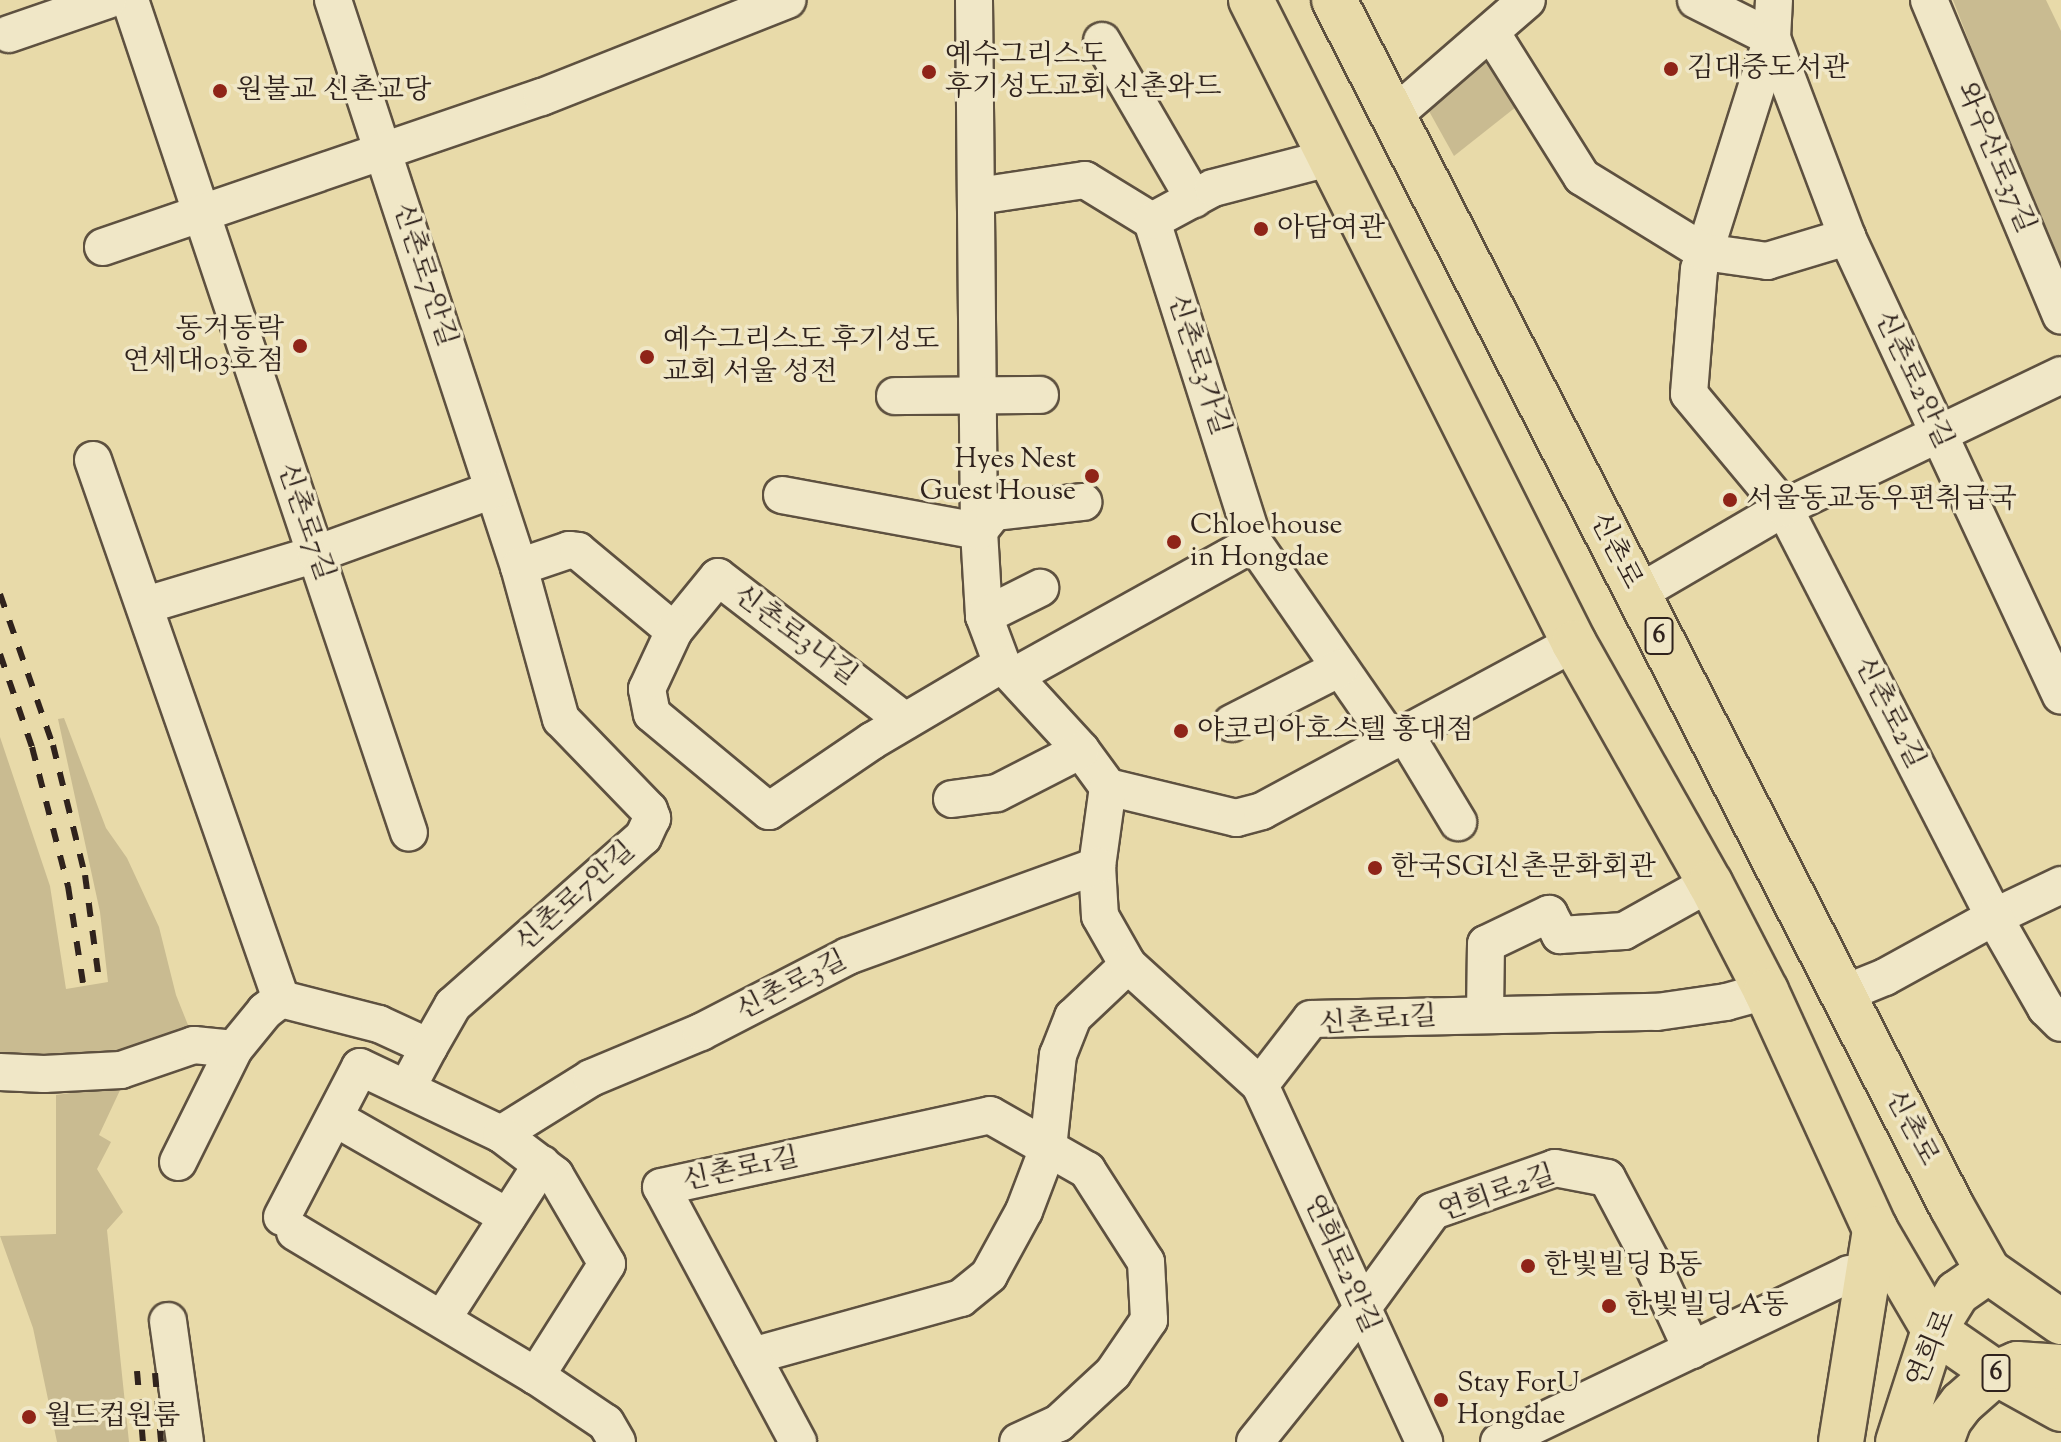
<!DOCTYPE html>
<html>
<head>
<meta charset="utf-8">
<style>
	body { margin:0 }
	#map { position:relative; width:2061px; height:1442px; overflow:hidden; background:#e8daa9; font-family:"Sorts Mill Goudy","Noto Serif KR",serif }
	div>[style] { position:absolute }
	.green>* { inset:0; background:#c9bb91 }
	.roads { filter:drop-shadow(2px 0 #5e5140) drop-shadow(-2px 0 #5e5140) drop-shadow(0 2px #5e5140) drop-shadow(0 -2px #5e5140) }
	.minor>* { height:36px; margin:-18px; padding:0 18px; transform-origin:18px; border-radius:18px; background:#f0e7c7 }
	.major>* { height:44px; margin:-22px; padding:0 22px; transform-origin:22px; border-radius:22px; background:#e8daa9 }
	.rail>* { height:6px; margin-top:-3px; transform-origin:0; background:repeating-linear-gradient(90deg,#30231d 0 14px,transparent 0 28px) }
	.dots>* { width:22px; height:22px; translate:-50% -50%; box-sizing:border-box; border:4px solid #f0e7c7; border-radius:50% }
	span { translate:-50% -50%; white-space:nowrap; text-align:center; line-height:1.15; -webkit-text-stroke:7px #f0e7c7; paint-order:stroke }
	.shield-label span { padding:2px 6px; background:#f0e7c7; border:2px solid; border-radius:6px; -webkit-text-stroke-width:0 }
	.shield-label { font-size:26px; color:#30231d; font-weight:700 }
	.poi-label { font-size:28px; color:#30231d }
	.left { translate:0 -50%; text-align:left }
	.right { translate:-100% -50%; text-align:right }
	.street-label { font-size:28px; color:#30231d }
</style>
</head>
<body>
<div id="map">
	<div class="green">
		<div style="clip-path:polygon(1953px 0,2046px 0,2061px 31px,2061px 279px)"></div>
		<div style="clip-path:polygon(1484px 51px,1521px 103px,1454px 156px,1425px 104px)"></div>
		<div style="clip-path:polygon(64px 718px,106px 828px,127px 858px,159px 927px,176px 995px,190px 1030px,117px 1055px,0 1056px,0 737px,50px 886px,66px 989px,108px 982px,100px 912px,58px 719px)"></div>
		<div style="clip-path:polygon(122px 1086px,99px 1135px,111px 1142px,97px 1169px,123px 1212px,107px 1230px,129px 1442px,57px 1442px,33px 1328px,0 1236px,56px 1234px,56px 1095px)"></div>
	</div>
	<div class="roads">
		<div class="minor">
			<div style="left:130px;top:0;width:878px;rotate:71.48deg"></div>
			<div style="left:333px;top:0;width:597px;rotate:71.84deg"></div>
			<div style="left:519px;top:567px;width:158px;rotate:74.6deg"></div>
			<div style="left:561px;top:719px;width:127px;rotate:46deg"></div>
			<div style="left:649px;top:810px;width:9px;rotate:69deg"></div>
			<div style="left:652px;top:818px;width:21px;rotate:115deg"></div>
			<div style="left:643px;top:837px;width:254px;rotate:138.5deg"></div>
			<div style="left:453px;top:1005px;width:48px;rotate:119.7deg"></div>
			<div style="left:974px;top:0;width:531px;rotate:89.46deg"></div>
			<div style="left:979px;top:531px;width:85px;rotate:86.6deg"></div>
			<div style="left:984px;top:616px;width:51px;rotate:69.4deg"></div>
			<div style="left:1002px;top:664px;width:117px;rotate:47.4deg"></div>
			<div style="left:1081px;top:750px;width:46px;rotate:53.9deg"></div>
			<div style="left:1696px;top:0;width:85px;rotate:26.6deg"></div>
			<div style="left:1772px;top:38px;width:213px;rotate:69.3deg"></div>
			<div style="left:1847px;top:237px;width:506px;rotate:65deg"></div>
			<div style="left:1774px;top:0;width:38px;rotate:93deg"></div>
			<div style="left:1772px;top:38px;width:242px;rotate:107.5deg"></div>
			<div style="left:1699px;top:269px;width:125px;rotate:94.6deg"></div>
			<div style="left:1689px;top:394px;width:148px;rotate:50.2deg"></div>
			<div style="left:1784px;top:508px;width:460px;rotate:62.8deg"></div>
			<div style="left:1994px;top:917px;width:74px;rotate:-25.5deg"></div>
			<div style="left:1929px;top:0;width:342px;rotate:67.3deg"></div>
			<div style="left:1491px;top:32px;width:171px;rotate:57.9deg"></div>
			<div style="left:1582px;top:177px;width:143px;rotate:31.6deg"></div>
			<div style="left:1704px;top:252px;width:64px;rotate:8.1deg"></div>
			<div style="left:1767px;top:261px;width:84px;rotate:-16.7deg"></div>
			<div style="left:9px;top:34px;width:105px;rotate:-19deg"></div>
			<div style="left:1102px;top:41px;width:183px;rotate:59.8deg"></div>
			<div style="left:1393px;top:116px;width:177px;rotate:-40.9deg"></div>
			<div style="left:978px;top:196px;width:108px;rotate:-8.5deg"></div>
			<div style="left:1085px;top:180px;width:79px;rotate:31.5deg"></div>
			<div style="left:1152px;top:221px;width:338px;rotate:72.4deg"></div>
			<div style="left:1254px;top:543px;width:241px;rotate:55.3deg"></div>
			<div style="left:1152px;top:221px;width:69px;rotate:-28.4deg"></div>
			<div style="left:1213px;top:188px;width:124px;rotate:-14.5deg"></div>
			<div style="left:103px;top:247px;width:464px;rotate:-18.9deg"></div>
			<div style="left:542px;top:97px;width:264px;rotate:-21.6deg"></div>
			<div style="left:895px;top:396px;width:145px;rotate:-0.4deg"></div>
			<div style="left:93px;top:460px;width:571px;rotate:70.77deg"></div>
			<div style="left:281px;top:999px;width:101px;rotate:14.3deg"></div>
			<div style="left:379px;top:1024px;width:55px;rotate:24.7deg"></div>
			<div style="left:429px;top:1047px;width:47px;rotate:118.2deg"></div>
			<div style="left:782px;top:495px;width:200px;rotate:10.4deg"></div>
			<div style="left:979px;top:531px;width:24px;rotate:-52deg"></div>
			<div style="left:994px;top:512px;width:90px;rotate:-6.4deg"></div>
			<div style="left:519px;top:567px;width:53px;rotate:-18.8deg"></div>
			<div style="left:569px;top:550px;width:9px;rotate:6deg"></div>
			<div style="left:578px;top:551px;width:125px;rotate:39.8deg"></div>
			<div style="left:1637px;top:594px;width:170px;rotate:-30.3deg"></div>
			<div style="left:1784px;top:508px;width:307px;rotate:-25.6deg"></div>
			<div style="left:146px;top:605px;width:177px;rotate:-16.7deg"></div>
			<div style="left:316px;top:554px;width:188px;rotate:-19.9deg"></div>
			<div style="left:984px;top:616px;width:63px;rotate:-26.6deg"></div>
			<div style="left:1016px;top:675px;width:272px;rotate:-29deg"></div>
			<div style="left:905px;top:721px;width:236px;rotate:-142.4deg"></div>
			<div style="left:718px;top:577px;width:70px;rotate:129.2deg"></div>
			<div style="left:674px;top:631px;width:64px;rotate:115deg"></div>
			<div style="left:647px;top:689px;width:25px;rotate:79deg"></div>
			<div style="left:652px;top:714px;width:152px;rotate:39.7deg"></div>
			<div style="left:769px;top:811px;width:125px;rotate:-34.2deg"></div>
			<div style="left:872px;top:741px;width:151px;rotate:-30.6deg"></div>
			<div style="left:1232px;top:723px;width:121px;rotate:-27deg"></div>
			<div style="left:1405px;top:734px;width:103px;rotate:58.9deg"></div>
			<div style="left:1108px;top:787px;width:132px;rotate:13.6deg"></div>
			<div style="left:1236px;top:818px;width:27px;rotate:-15deg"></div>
			<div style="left:1262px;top:811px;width:354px;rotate:-28.3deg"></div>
			<div style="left:1108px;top:787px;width:80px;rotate:97.9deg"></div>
			<div style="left:1097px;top:866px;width:50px;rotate:86.6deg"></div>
			<div style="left:1100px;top:916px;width:56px;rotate:60.3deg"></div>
			<div style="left:952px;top:799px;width:45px;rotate:-7.6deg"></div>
			<div style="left:997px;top:793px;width:94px;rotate:-27.1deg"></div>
			<div style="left:1843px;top:994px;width:45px;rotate:-22deg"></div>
			<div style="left:1885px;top:977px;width:124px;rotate:-28.8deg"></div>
			<div style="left:1994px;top:917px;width:105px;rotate:60.3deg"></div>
			<div style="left:2046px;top:1008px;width:21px;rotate:45deg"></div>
			<div style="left:1485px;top:1015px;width:71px;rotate:-89.2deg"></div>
			<div style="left:1486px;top:944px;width:70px;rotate:-25.5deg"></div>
			<div style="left:1549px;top:914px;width:24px;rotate:62deg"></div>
			<div style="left:1560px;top:935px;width:64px;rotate:-3.6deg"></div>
			<div style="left:1624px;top:931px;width:98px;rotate:-29.2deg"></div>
			<div style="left:0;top:1072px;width:44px;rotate:2.6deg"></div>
			<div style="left:44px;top:1074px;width:77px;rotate:-3deg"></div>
			<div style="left:121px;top:1070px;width:77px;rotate:-18.9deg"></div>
			<div style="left:194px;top:1045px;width:40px;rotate:5.7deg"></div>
			<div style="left:1260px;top:1085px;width:83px;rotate:-52.3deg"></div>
			<div style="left:1311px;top:1019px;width:346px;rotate:-1.2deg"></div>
			<div style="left:1657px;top:1012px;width:70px;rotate:-8.2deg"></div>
			<div style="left:1726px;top:1002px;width:41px;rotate:-15.4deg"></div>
			<div style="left:335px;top:1118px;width:199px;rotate:29.8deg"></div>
			<div style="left:501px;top:1134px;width:106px;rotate:-31.9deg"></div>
			<div style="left:591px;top:1078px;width:119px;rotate:-22.7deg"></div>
			<div style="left:701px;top:1032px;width:165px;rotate:-27.3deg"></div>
			<div style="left:848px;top:956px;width:265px;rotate:-19.9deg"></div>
			<div style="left:178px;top:1162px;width:126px;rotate:-63.6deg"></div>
			<div style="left:234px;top:1049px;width:49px;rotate:-50.8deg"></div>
			<div style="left:265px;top:1011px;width:20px;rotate:-37deg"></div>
			<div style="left:282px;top:1217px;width:169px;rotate:-62.5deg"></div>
			<div style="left:360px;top:1067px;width:156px;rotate:25.4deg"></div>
			<div style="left:501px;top:1134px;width:68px;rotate:37.2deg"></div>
			<div style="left:555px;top:1175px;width:103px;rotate:59.7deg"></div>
			<div style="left:607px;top:1264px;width:133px;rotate:122.4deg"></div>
			<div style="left:295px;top:1232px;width:281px;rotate:30.9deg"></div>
			<div style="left:536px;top:1376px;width:84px;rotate:33.9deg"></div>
			<div style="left:606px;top:1423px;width:22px;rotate:60deg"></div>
			<div style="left:443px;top:1318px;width:183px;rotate:-57.3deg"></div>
			<div style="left:168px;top:1321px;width:122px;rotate:82deg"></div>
			<div style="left:752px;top:1356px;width:217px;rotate:-15.5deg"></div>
			<div style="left:961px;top:1298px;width:36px;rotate:-39deg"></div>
			<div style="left:989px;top:1275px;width:73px;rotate:-61.3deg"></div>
			<div style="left:1024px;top:1211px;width:67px;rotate:-69.1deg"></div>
			<div style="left:1048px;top:1148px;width:94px;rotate:-83.9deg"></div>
			<div style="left:1058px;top:1055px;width:41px;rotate:-68.5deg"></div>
			<div style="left:1073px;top:1017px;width:76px;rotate:-43.4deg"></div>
			<div style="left:1128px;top:965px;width:178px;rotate:42.3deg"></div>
			<div style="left:1260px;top:1085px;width:393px;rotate:65.3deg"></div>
			<div style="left:798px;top:1442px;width:289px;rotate:-118.2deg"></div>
			<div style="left:661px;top:1187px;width:337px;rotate:-12.3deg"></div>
			<div style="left:990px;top:1115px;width:112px;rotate:29.6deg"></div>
			<div style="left:1087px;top:1170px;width:109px;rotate:57.3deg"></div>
			<div style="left:1146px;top:1262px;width:58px;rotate:87deg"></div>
			<div style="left:1149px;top:1320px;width:64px;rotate:124.2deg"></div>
			<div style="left:1113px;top:1373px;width:74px;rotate:137.2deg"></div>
			<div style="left:1059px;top:1423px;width:45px;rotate:155.1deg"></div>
			<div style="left:1255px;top:1442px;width:169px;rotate:-51.2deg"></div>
			<div style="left:1361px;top:1310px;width:122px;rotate:-54deg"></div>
			<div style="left:1433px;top:1211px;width:129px;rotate:-19.4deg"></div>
			<div style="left:1555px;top:1168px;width:53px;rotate:10.9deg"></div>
			<div style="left:1607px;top:1178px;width:94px;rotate:62.1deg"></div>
			<div style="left:1651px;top:1261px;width:98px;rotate:65.3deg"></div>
			<div style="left:1499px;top:1442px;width:388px;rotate:-25.6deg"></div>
			<div style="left:1849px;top:1274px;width:19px;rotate:6deg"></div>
		</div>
		<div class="major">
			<div style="left:1251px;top:0;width:720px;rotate:63.33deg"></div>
			<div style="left:1574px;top:643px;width:276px;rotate:60.5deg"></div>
			<div style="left:1710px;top:883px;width:122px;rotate:62.6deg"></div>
			<div style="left:1766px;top:991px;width:262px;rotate:65.4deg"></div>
			<div style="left:1875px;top:1229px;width:117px;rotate:59.7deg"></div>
			<div style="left:1334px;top:0;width:1356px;rotate:62.89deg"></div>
			<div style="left:1952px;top:1207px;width:73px;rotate:60.6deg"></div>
			<div style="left:1988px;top:1271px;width:89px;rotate:34.9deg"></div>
			<div style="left:1934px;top:1330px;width:75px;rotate:34.7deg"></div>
			<div style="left:1996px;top:1373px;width:74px;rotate:29deg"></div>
			<div style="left:1841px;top:1442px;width:216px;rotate:-80.9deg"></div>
			<div style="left:1898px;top:1442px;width:118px;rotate:-72.2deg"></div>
			<div style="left:1934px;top:1330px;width:44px;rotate:-58.1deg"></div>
			<div style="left:1957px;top:1293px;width:38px;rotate:-35deg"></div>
			<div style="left:1941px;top:1442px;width:23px;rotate:-70deg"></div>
			<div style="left:1949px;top:1420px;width:21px;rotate:-53deg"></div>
			<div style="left:1962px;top:1403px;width:45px;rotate:-41.4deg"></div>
			<div style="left:1996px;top:1373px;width:23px;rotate:-23deg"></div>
			<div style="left:2017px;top:1364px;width:44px;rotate:3.9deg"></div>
		</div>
	</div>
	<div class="rail">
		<div style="left:0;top:594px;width:160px;rotate:70.7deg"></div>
		<div style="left:53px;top:745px;width:134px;rotate:76.2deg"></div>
		<div style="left:85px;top:875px;width:106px;rotate:82.4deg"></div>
		<div style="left:0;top:654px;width:98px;rotate:71deg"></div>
		<div style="left:32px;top:747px;width:144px;rotate:75.5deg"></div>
		<div style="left:68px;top:886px;width:98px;rotate:81.2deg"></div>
		<div style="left:137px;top:1371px;width:71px;rotate:85.2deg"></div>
		<div style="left:155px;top:1373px;width:69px;rotate:85deg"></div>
	</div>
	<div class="dots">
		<div style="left:1671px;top:69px;background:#8f2418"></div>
		<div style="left:929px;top:72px;background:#8f2418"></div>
		<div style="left:220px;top:91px;background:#8f2418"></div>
		<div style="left:1261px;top:229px;background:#8f2418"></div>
		<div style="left:300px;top:346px;background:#8f2418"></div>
		<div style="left:647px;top:357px;background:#8f2418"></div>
		<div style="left:1092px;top:476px;background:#8f2418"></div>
		<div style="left:1730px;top:500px;background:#8f2418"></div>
		<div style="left:1174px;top:542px;background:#8f2418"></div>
		<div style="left:1181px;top:731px;background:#8f2418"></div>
		<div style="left:1375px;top:868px;background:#8f2418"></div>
		<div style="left:1528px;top:1266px;background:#8f2418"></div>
		<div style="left:1609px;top:1306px;background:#8f2418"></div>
		<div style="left:1441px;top:1400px;background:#8f2418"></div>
		<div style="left:29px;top:1417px;background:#8f2418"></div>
	</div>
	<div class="shield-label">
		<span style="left:1659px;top:636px">6</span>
		<span style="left:1996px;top:1373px">6</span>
	</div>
	<div class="poi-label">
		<span class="left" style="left:945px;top:72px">예수그리스도<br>후기성도교회 신촌와드</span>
		<span class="left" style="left:1687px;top:69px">김대중도서관</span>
		<span class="left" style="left:236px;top:91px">원불교 신촌교당</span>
		<span class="left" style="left:1277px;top:229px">아담여관</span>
		<span class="right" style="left:284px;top:346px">동거동락<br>연세대03호점</span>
		<span class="left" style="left:663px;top:357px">예수그리스도 후기성도<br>교회 서울 성전</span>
		<span class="right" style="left:1076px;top:476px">Hyes Nest<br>Guest House</span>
		<span class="left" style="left:1746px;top:500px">서울동교동우편취급국</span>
		<span class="left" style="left:1190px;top:542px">Chloe house<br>in Hongdae</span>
		<span class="left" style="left:1197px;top:731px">야코리아호스텔 홍대점</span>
		<span class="left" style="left:1391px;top:868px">한국SGI신촌문화회관</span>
		<span class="left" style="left:1544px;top:1266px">한빛빌딩 B동</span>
		<span class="left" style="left:1625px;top:1306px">한빛빌딩 A동</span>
		<span class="left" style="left:1457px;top:1400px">Stay ForU<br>Hongdae</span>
		<span class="left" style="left:45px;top:1417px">월드컵원룸</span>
	</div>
	<div class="street-label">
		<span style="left:1995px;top:158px;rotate:67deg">와우산로37길</span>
		<span style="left:424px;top:275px;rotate:72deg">신촌로7안길</span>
		<span style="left:1198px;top:365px;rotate:72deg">신촌로3가길</span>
		<span style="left:1913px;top:380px;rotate:65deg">신촌로2안길</span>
		<span style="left:305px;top:522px;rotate:71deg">신촌로7길</span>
		<span style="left:1615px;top:551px;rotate:63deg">신촌로</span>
		<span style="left:795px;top:636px;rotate:37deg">신촌로3나길</span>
		<span style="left:1889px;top:713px;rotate:63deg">신촌로2길</span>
		<span style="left:576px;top:897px;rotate:-42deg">신촌로7안길</span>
		<span style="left:792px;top:986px;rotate:-27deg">신촌로3길</span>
		<span style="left:1378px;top:1021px;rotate:-4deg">신촌로1길</span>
		<span style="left:1911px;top:1128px;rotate:62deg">신촌로</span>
		<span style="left:741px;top:1170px;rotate:-12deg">신촌로1길</span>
		<span style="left:1497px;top:1194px;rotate:-19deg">연희로2길</span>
		<span style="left:1341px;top:1264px;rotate:66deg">연희로2안길</span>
		<span style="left:1932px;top:1349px;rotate:-67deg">연희로</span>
	</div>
</div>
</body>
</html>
